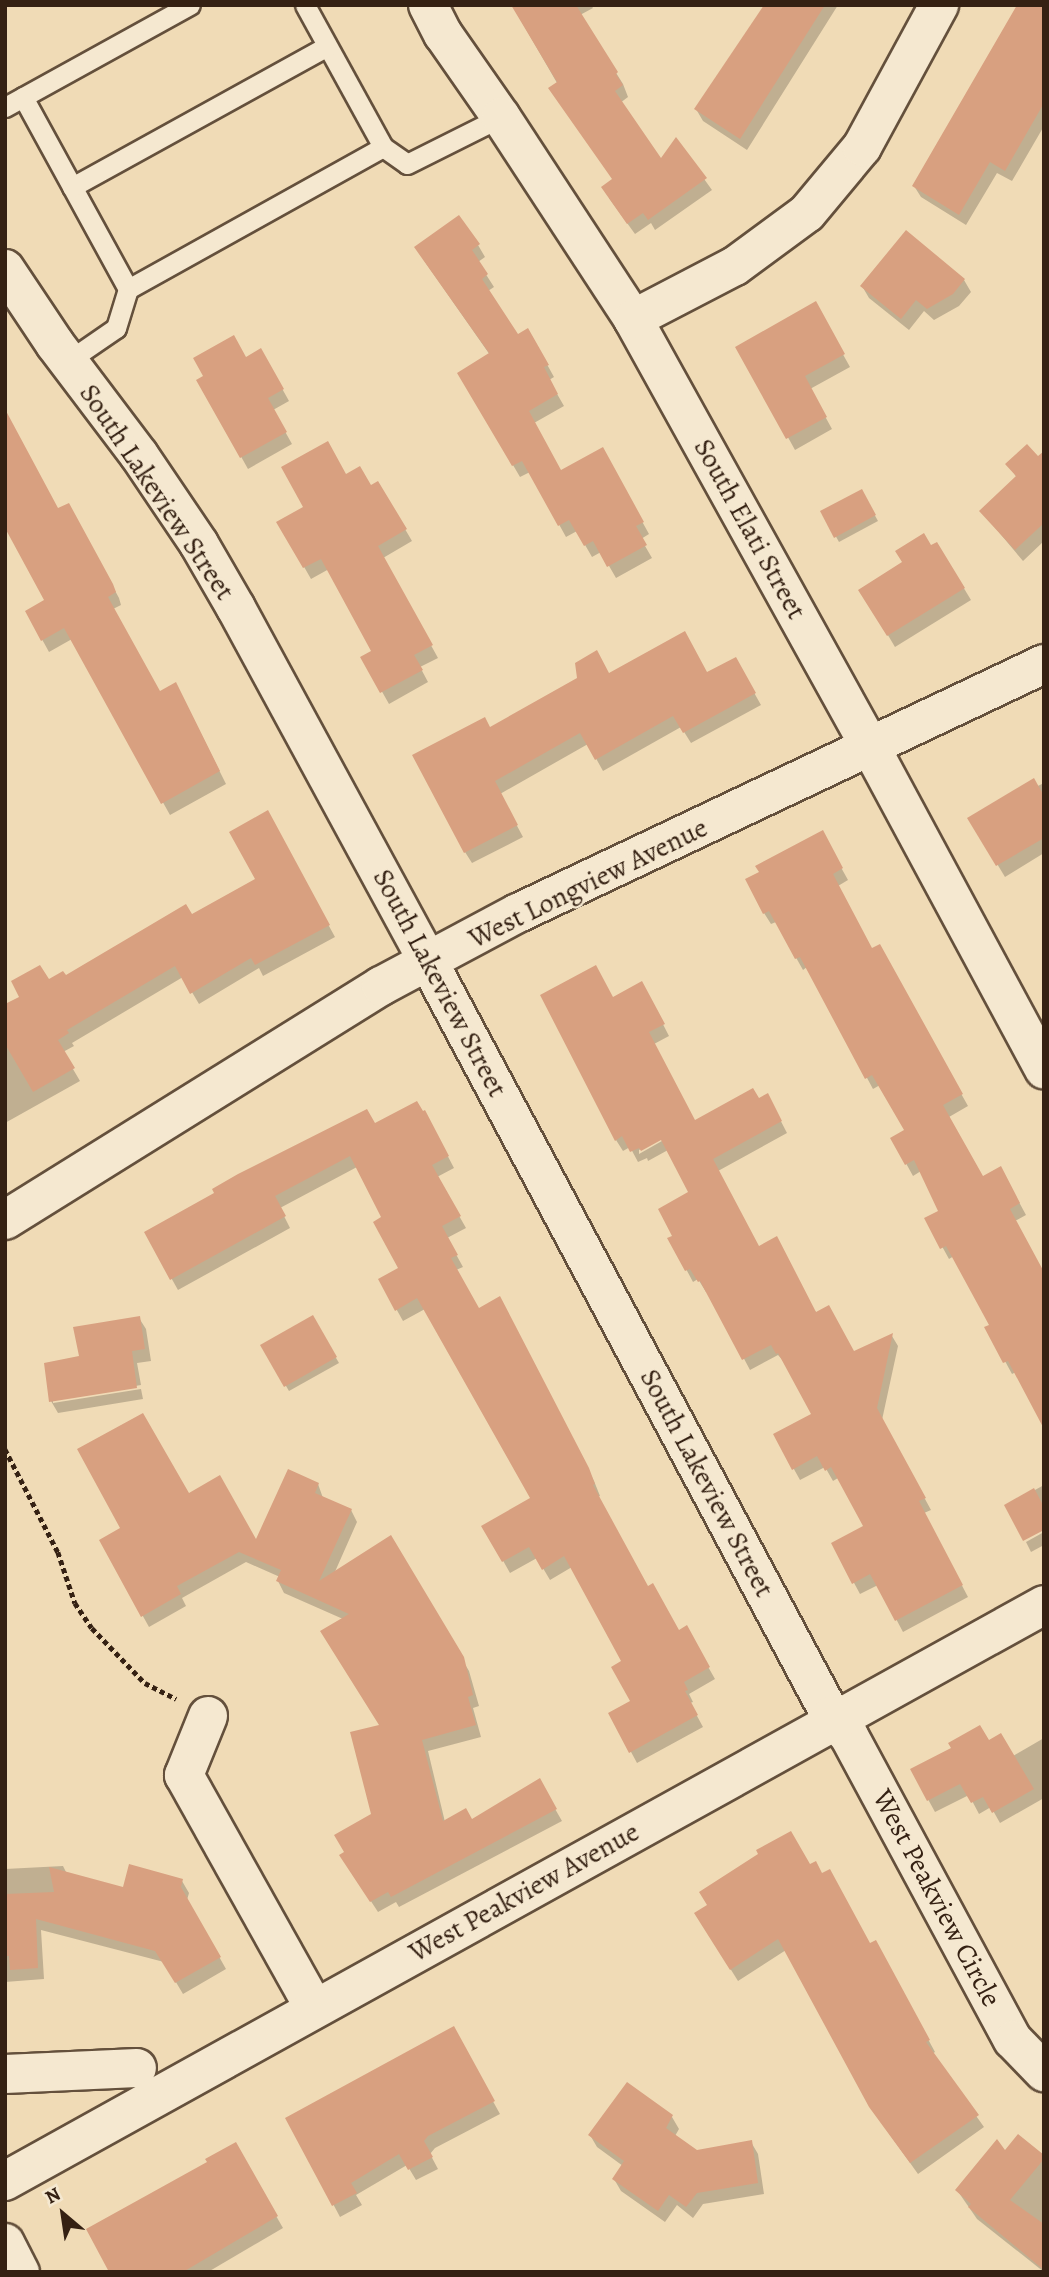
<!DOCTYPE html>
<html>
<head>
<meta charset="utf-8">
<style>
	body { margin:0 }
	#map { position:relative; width:1049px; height:2277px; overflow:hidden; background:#f0dbb6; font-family:Alegreya,serif }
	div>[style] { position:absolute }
	.shadow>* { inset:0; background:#0003 }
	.building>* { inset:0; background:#d8a080 }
	.path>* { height:4.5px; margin-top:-2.25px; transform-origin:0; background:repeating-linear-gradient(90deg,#352113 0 5px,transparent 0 8.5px) }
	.roads { filter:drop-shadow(2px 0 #64503c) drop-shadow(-2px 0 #64503c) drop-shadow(0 2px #64503c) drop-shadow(0 -2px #64503c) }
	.service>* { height:19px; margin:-9.5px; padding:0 9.5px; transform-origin:9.5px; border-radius:9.5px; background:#f5e8d0 }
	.minor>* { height:38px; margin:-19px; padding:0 19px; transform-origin:19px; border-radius:19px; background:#f5e8d0 }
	span { translate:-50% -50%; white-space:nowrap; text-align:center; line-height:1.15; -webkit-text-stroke:5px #f5e8d0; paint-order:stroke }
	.street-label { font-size:28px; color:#352113 }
	.frame { position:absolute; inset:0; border:7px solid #352113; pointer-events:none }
	.north { position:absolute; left:28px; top:2179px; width:70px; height:70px; -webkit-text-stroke:5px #f5e8d0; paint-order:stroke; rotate:331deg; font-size:19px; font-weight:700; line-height:28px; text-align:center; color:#352113 }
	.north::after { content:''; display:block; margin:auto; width:24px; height:32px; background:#352113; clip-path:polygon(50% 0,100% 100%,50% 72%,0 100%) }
</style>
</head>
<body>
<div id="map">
	<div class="shadow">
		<div style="clip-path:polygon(512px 5px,591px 5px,593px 8px,580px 15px,623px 84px,628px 97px,620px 103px,661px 161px,676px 140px,712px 190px,655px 230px,651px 223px,635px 234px,609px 198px,613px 180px)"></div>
		<div style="clip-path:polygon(760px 5px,838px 5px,747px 150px,703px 121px,696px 109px,764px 8px)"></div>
		<div style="clip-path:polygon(1044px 5px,1044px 126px,1012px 181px,997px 173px,966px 225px,921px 197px,914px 186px)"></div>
		<div style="clip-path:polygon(478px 245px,485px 257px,478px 262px,494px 287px,488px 291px,518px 336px,528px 330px,554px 377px,549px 380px,564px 406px,534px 423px,561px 472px,602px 449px,649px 534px,641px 539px,652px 558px,616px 578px,601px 552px,592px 557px,577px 531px,566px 537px,530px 472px,520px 477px,459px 373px,490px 355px,423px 259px)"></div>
		<div style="clip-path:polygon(964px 280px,971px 292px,959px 306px,934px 320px,924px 311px,909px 330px,869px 298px,862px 286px)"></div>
		<div style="clip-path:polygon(815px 304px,850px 367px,810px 389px,832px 429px,795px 450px,738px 347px)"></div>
		<div style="clip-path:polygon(261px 351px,289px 401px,273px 410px,292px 444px,248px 469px,198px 380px)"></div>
		<div style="clip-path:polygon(1044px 460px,1044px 541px,1023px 561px,981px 511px,1017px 478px,1008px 464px,1042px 463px)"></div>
		<div style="clip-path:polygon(346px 476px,371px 488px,378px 483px,412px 541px,383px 558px,438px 658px,420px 667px,428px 682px,389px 704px,363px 658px,374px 652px,329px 569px,311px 579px,279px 523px,306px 507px)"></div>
		<div style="clip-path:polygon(861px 491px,878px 521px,839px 542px,822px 512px)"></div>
		<div style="clip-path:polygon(58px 511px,75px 517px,119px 598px,121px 605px,113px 609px,160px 693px,182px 696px,226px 784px,170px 815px,72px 639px,49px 652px,27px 612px,47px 601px)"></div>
		<div style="clip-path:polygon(937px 544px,971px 600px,895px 647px,861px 590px)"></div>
		<div style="clip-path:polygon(735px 659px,761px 705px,691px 743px,681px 727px,603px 771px,588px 744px,500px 794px,523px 837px,472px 863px,465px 852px,489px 729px,609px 675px,706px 674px)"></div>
		<div style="clip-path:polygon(1044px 783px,1044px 853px,1005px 877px,970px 819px)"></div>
		<div style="clip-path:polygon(267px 813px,335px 937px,263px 976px,259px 968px,199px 1004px,183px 977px,72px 1043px,74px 1046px,63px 1052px,80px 1081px,5px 1123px,5px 1006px,48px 981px,65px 977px,192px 916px,258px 880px)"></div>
		<div style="clip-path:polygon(828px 844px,848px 880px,838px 886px,872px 951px,879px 947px,968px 1106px,949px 1117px,982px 1178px,1007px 1180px,1026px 1215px,1015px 1221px,1016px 1372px,1012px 1374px,987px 1328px,991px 1325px,954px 1256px,949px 1259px,927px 1219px,941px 1211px,921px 1171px,913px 1176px,892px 1138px,906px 1131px,880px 1085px,873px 1089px,807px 967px,803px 970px,776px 922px,771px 924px,764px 913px)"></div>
		<div style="clip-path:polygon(evenodd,648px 995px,669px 1036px,654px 1044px,695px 1122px,758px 1100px,773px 1106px,787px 1133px,718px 1171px,758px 1248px,854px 1354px,892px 1336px,898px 1346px,882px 1420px,931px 1510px,924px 1513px,968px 1597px,903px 1632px,878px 1585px,860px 1594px,833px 1544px,865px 1527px,838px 1478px,833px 1481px,825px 1467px,800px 1480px,775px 1435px,813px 1415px,786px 1364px,778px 1355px,750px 1370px,708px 1291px,706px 1292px,698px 1279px,693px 1282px,670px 1239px,675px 1236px,690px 1193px,668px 1150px,648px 1161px,647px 1158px,638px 1162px,630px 1147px,623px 1151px,616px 1140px,613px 999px,648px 995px,668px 1134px,669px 1137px,639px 1154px,639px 1150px,668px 1134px)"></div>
		<div style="clip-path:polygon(431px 1124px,454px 1168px,437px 1177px,466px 1228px,447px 1238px,463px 1267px,456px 1270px,478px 1310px,506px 1310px,594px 1481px,600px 1496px,597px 1497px,648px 1589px,678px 1632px,686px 1628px,715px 1679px,689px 1694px,693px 1702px,690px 1703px,703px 1727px,637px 1763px,610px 1713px,632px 1701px,623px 1662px,572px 1567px,550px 1580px,537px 1558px,510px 1573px,484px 1527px,532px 1499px,425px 1309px,403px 1321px,380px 1280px,400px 1268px,383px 1218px,357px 1167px,280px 1208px,290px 1228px,178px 1290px,146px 1233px,375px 1125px)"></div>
		<div style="clip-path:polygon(312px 1317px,339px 1363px,289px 1391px,262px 1346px)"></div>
		<div style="clip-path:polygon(139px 1318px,146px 1329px,151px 1361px,137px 1363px,141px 1385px,53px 1400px,53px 1403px,141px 1389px,143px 1399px,58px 1413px,51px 1401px,81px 1358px)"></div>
		<div style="clip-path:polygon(318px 1484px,323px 1498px,351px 1510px,357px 1522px,334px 1574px,390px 1538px,469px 1671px,479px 1706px,473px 1708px,481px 1737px,428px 1751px,445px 1822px,472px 1821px,539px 1781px,562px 1821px,399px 1907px,396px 1902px,378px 1912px,348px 1866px,346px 1853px,373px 1815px,382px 1726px,343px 1619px,284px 1593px,278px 1581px,280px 1577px,246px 1562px,182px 1598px,186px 1606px,149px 1627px,101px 1541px,189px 1495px,256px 1543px)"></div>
		<div style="clip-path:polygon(1044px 1485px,1044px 1528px,1006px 1506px)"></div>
		<div style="clip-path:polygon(1044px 1532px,1044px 1545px,1031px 1552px,1026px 1542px)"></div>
		<div style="clip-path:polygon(1044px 1738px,1044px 1798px,1000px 1823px,991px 1807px,979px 1814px,969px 1795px,935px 1812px,912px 1770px,989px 1742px,1013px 1756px)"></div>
		<div style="clip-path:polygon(63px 1866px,67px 1874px,124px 1889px,182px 1881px,189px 1893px,187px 1900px,226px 1969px,183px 1994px,164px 1962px,41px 1930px,44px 1979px,5px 1982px,5px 1869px)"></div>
		<div style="clip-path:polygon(809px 1866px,870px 1945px,875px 1942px,935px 2052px,932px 2054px,984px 2127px,918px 2174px,878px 2118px,786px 1950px,738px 1981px,703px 1925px)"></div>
		<div style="clip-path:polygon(453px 2029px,500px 2114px,435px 2148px,430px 2154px,438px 2169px,416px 2180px,407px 2165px,356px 2195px,362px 2205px,340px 2217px,288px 2119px)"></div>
		<div style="clip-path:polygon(672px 2117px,679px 2129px,675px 2136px,697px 2152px,751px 2142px,758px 2154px,764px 2194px,703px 2204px,693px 2218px,677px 2205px,665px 2222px,621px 2191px,614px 2179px,623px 2166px,597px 2147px,590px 2135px)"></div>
		<div style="clip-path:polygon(235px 2145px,283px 2228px,208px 2272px,111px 2272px,209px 2163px)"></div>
		<div style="clip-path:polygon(1005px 2153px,1044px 2157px,1044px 2272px,977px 2219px,957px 2190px)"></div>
	</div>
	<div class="building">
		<div style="clip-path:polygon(511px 5px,576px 5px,618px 72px,616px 74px,623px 85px,615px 91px,661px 158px,676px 137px,707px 178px,648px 220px,643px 213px,627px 224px,601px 187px,612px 179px,548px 88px,557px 82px)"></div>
		<div style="clip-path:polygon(764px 5px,825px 5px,740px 139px,694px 109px)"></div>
		<div style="clip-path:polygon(1017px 5px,1044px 5px,1044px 103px,1005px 171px,990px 162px,959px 215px,912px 186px)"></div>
		<div style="clip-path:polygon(459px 215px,480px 244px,472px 250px,488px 274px,482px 279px,518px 334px,528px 328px,549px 365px,544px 367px,558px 394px,529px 411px,561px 470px,603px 447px,644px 522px,636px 526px,647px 545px,607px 567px,593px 541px,584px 546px,569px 520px,558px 526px,522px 461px,512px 466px,457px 373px,489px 353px,414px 247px)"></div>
		<div style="clip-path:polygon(906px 230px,965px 279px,953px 294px,927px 309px,916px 300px,901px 319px,860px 286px)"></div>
		<div style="clip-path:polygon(816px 301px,845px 354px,805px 376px,827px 417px,786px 439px,735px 347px)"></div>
		<div style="clip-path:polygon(234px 335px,246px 357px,261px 348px,284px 389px,268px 398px,287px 432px,240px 458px,196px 380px,203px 376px,193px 358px)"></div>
		<div style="clip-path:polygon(5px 409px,58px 508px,69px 503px,113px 584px,116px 592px,108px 597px,160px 691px,176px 682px,220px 771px,161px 804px,64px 628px,41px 641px,25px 611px,44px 600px,5px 528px)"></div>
		<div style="clip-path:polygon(328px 441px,346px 474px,360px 466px,371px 485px,378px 481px,407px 529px,378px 546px,433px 645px,414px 655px,423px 670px,380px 693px,360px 657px,371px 651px,321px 559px,303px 568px,276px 522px,303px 507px,281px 467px)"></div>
		<div style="clip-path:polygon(1027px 444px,1038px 456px,1044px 451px,1044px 523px,1015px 550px,979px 511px,1016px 476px,1005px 464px)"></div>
		<div style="clip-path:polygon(862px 489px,876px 515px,834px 538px,820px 511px)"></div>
		<div style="clip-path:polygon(924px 533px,931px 545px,937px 542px,965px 588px,887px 636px,858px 590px,902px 562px,895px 551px)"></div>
		<div style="clip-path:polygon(685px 631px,707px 672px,736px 657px,756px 693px,683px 733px,673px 716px,595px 760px,580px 733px,495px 781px,518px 825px,464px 853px,412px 755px,485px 717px,490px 727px,577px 678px,575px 663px,597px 650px,609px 673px)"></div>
		<div style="clip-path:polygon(1034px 778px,1044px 796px,1044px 838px,996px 866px,967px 818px)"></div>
		<div style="clip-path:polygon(268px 810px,330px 925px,255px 965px,251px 958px,190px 994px,175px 966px,67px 1030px,69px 1033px,58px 1040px,75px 1068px,33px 1092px,5px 1044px,5px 1004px,19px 997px,11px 981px,40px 965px,49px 979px,63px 971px,66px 975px,186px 904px,192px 914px,255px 879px,229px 832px)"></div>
		<div style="clip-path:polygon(823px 830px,843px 868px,833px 874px,872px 948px,880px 944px,963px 1094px,943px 1105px,983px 1176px,1001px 1166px,1020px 1203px,1010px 1209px,1044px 1272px,1044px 1429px,1008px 1361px,1003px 1363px,984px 1327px,989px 1325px,946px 1246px,940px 1249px,924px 1218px,938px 1211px,914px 1160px,905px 1165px,890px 1138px,904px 1130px,872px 1075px,865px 1079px,800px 957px,795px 959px,769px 911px,763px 914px,745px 879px,759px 872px,755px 866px)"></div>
		<div style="clip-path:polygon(596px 965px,613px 997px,642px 981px,665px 1024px,649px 1032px,695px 1120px,753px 1088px,759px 1098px,768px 1093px,782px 1121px,713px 1159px,759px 1246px,777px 1236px,816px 1312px,829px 1305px,854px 1351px,893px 1333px,877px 1408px,926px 1498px,919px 1501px,963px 1585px,895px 1621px,870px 1574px,852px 1584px,831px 1543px,863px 1526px,831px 1467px,825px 1471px,817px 1456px,792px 1470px,773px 1434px,811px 1414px,778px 1353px,776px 1354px,771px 1345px,742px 1360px,700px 1281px,698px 1282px,690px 1269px,685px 1271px,667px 1238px,672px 1236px,658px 1209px,688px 1192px,661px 1140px,641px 1151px,639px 1148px,630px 1152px,622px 1136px,615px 1141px,540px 995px)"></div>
		<div style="clip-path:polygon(417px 1101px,423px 1111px,425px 1110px,449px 1156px,432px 1165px,461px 1216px,442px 1226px,458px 1255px,451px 1258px,479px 1308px,500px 1296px,589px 1468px,595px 1484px,593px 1485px,648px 1586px,653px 1583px,679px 1630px,687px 1625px,710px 1667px,684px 1682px,688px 1690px,685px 1691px,698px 1715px,629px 1753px,608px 1713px,630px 1701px,611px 1667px,621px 1661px,564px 1556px,542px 1570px,529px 1547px,502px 1562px,481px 1526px,530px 1498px,417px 1298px,395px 1311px,378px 1279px,398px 1268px,373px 1222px,381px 1217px,350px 1156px,275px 1196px,286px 1216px,170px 1280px,144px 1232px,214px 1193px,212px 1189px,238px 1174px,367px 1109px,375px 1123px)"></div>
		<div style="clip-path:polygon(313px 1315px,337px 1357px,284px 1387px,260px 1345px)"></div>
		<div style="clip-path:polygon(140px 1316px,145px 1349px,132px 1351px,137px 1388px,49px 1402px,44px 1363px,79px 1356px,73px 1327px)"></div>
		<div style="clip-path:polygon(143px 1413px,189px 1493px,220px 1475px,256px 1539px,288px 1469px,319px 1483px,315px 1493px,352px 1509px,319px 1581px,391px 1535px,464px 1657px,473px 1695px,468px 1697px,476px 1725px,422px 1740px,443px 1821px,466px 1808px,472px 1819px,540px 1778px,557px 1809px,391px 1897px,388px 1892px,370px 1902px,339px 1855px,344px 1852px,334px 1835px,371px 1814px,350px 1732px,379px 1725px,320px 1631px,349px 1614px,276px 1581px,281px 1570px,239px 1552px,177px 1586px,181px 1594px,141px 1617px,99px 1540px,120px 1528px,77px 1449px)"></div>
		<div style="clip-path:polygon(1034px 1488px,1044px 1507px,1044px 1530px,1023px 1541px,1004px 1505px)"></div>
		<div style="clip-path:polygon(980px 1725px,989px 1740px,1001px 1733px,1034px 1789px,992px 1813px,983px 1797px,971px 1803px,960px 1784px,927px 1801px,910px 1769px,951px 1748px,948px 1743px)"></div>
		<div style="clip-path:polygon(791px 1831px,810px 1864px,816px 1861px,822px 1873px,830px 1869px,870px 1943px,876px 1940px,930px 2040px,926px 2042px,979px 2115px,910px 2163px,869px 2107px,778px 1939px,730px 1970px,694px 1913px,707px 1905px,699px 1892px,758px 1854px,756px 1850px)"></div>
		<div style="clip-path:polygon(129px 1864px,183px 1879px,181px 1887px,221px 1957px,175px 1983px,155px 1951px,36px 1919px,38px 1968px,10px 1970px,9px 1956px,5px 1956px,5px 1894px,54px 1892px,49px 1867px,123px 1887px)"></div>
		<div style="clip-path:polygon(454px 2026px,495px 2101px,428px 2136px,424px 2141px,433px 2157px,408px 2170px,399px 2154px,351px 2183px,357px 2193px,332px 2206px,285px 2118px)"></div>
		<div style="clip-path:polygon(627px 2082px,673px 2115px,666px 2128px,697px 2150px,752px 2140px,758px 2183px,697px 2193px,686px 2207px,669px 2195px,658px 2211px,612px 2179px,624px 2161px,588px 2135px)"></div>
		<div style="clip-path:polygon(1018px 2134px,1044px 2155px,1044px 2159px,1010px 2200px,1044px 2224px,1044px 2270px,968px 2207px,971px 2204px,955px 2190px,997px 2139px,1005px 2150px)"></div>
		<div style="clip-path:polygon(236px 2142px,278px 2216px,183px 2272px,109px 2272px,86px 2229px,207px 2162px,205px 2159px)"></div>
	</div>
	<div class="path">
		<div style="left:5px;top:1449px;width:116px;rotate:62.8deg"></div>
		<div style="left:58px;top:1552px;width:54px;rotate:71.6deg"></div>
		<div style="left:75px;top:1603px;width:30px;rotate:56deg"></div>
		<div style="left:92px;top:1628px;width:76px;rotate:46.1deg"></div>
		<div style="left:145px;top:1683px;width:35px;rotate:27deg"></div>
	</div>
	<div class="roads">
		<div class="service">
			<div style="left:305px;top:5px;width:162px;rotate:61.2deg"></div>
			<div style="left:23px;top:97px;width:219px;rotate:61.3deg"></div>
			<div style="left:5px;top:107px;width:211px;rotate:-28.9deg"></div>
			<div style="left:72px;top:187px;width:291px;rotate:-28.9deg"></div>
			<div style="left:68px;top:361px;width:58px;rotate:-34.5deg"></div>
			<div style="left:116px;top:328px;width:41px;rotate:-72.9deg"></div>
			<div style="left:128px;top:289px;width:292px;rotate:-29.1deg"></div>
			<div style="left:383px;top:147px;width:29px;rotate:35deg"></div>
			<div style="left:407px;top:164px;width:105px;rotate:-26.6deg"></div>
		</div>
		<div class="minor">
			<div style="left:428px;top:5px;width:33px;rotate:63deg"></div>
			<div style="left:443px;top:34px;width:101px;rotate:55.1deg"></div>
			<div style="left:501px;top:117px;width:241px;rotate:56.8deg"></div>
			<div style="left:633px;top:319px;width:491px;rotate:61deg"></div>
			<div style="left:871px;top:748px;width:365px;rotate:61.7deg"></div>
			<div style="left:5px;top:269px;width:90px;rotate:56.3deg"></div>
			<div style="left:55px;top:344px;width:139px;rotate:52.9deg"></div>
			<div style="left:139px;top:455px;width:107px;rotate:56deg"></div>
			<div style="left:199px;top:544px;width:74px;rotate:60deg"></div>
			<div style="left:236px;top:608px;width:404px;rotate:61.5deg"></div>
			<div style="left:429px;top:963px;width:854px;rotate:61.9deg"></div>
			<div style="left:831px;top:1716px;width:27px;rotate:48deg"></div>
			<div style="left:849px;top:1736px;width:345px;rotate:61.7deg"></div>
			<div style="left:1013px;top:2040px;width:45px;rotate:45.9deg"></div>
			<div style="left:633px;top:319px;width:115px;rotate:-27.5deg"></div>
			<div style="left:735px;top:266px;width:89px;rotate:-36.4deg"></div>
			<div style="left:807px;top:213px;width:86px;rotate:-50.2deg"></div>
			<div style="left:862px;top:147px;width:162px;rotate:-61.5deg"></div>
			<div style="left:5px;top:1220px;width:443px;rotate:-31.9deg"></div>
			<div style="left:381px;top:986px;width:155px;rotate:-28.1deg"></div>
			<div style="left:518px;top:913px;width:582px;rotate:-25.33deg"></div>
			<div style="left:208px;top:1716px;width:64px;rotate:112.1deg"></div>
			<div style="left:184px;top:1775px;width:267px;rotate:60.8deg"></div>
			<div style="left:5px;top:2074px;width:132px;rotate:-2.6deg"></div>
			<div style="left:5px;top:2181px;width:1188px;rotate:-29deg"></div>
			<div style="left:5px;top:2243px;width:33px;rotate:63deg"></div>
		</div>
	</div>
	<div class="street-label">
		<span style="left:157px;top:492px;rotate:56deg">South Lakeview Street</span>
		<span style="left:750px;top:529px;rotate:61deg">South Elati Street</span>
		<span style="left:588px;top:883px;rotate:-26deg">West Longview Avenue</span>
		<span style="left:440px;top:983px;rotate:62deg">South Lakeview Street</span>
		<span style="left:707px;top:1483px;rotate:62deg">South Lakeview Street</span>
		<span style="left:524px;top:1892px;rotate:-29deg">West Peakview Avenue</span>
		<span style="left:937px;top:1898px;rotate:62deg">West Peakview Circle</span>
	</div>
	<div class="frame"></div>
	<div class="north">N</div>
</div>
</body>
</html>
